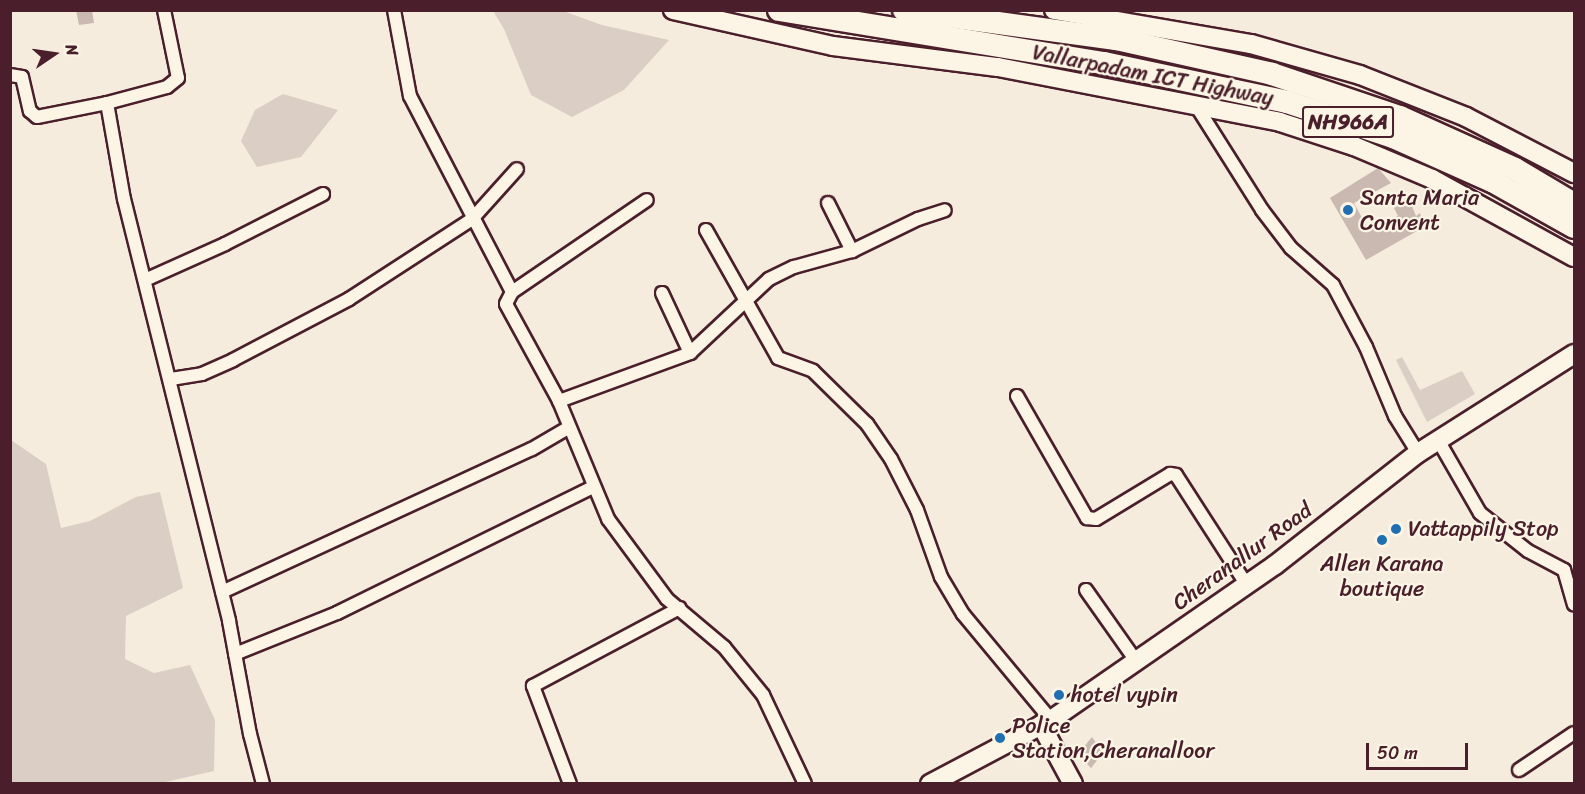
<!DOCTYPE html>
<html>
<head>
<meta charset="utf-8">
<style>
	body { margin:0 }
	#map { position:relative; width:1585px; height:794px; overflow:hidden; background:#f5ecde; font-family:Sriracha,sans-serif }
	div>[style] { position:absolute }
	.green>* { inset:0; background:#dbcec4 }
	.building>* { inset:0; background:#cab9b1 }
	.roads { filter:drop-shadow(2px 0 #4a1f2b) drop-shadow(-2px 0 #4a1f2b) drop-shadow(0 2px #4a1f2b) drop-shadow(0 -2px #4a1f2b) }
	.street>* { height:12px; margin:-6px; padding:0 6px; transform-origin:6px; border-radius:6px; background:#fcf5e5 }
	.secondary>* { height:18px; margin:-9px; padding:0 9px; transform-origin:9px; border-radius:9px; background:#fcf5e5 }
	.highway>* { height:22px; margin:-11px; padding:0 11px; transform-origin:11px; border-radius:11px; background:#fcf5e5 }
	.dots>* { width:16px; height:16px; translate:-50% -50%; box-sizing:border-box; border:3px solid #fcf5e5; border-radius:50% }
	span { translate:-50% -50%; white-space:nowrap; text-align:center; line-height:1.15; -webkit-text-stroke:4.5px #fcf5e5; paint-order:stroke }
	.shield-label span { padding:2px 4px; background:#fcf5e5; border:2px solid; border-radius:4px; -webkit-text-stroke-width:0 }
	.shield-label { font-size:21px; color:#4a1f2b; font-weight:700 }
	.street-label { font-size:22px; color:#4a1f2b }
	.poi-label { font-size:22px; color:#4a1f2b }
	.left { translate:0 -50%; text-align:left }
	.frame { position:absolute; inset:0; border:12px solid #4a1f2b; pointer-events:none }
	.north { position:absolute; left:24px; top:24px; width:60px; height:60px; -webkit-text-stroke:4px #fcf5e5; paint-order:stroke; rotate:77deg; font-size:16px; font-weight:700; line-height:24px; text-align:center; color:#4a1f2b }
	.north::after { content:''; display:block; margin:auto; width:21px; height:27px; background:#4a1f2b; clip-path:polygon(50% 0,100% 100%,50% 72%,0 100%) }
	.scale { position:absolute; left:1366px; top:743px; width:102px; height:27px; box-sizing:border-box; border:3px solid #4a1f2b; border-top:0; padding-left:8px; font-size:18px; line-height:21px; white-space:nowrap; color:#4a1f2b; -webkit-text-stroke:4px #fcf5e5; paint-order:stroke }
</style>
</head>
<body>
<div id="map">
	<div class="green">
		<div style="clip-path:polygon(493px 11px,563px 11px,602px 25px,669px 40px,624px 90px,572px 117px,531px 95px,504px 29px)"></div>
		<div style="clip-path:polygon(283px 94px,338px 110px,301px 157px,257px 167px,241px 141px,255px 110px)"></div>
		<div style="clip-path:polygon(1402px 357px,1420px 390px,1462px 371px,1475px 394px,1427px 422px,1396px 360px)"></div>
		<div style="clip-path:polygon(11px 440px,46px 464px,61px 528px,90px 521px,136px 497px,160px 492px,183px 588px,126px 616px,125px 659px,154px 673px,190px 665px,215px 720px,214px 771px,161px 783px,11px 783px)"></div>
	</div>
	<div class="building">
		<div style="clip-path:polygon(76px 10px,92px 10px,94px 23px,79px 25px)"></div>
		<div style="clip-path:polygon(1378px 168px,1391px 183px,1354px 203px,1369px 231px,1398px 216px,1394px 208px,1409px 199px,1416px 216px,1420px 213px,1424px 227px,1366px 260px,1330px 198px)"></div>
		<div style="clip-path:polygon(1092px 737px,1103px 753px,1091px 768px,1078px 754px)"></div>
	</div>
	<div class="roads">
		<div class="street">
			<div style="left:164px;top:10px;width:69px;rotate:78.4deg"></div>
			<div style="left:178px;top:78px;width:14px;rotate:141deg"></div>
			<div style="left:167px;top:87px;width:62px;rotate:165.1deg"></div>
			<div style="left:107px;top:103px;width:97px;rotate:80deg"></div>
			<div style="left:124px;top:199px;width:435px;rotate:76deg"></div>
			<div style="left:229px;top:621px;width:115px;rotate:79.5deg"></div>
			<div style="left:250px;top:734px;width:52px;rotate:75.4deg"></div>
			<div style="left:394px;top:10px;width:87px;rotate:79.5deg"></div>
			<div style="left:410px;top:96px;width:221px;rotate:62.5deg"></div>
			<div style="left:512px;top:292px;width:13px;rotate:117deg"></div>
			<div style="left:506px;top:304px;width:111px;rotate:61.3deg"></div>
			<div style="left:559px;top:401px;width:128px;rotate:67.4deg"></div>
			<div style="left:608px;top:519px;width:99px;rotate:53.6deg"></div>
			<div style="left:667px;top:599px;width:75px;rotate:40.1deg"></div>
			<div style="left:724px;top:647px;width:62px;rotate:50.9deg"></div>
			<div style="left:763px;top:695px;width:98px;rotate:64.7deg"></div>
			<div style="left:10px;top:75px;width:12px;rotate:9deg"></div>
			<div style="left:22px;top:77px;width:35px;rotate:77deg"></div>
			<div style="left:30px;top:111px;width:9px;rotate:41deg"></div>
			<div style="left:37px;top:117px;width:71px;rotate:-11.3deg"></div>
			<div style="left:1197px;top:107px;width:122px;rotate:57.7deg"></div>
			<div style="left:1262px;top:210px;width:48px;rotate:52.7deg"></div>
			<div style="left:1291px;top:248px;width:56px;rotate:41.4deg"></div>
			<div style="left:1333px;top:285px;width:70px;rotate:62deg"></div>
			<div style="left:1366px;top:347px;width:75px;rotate:67.2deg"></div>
			<div style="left:1395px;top:416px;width:44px;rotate:58.1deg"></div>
			<div style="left:828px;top:203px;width:54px;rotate:63.4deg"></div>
			<div style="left:706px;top:230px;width:147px;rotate:60.6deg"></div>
			<div style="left:778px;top:358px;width:37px;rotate:20deg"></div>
			<div style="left:813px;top:371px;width:76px;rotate:44.5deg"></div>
			<div style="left:867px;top:424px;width:42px;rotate:55.6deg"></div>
			<div style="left:891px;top:459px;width:57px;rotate:63deg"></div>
			<div style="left:917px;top:510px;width:71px;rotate:70.3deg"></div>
			<div style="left:941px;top:577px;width:43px;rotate:59.3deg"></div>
			<div style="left:963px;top:614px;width:138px;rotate:50.3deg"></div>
			<div style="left:145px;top:280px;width:88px;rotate:-24.2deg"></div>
			<div style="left:225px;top:244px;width:110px;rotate:-27deg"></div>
			<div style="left:512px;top:292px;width:163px;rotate:-34.3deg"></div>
			<div style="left:662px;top:293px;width:66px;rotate:65deg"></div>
			<div style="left:171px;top:379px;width:31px;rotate:-9deg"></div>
			<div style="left:202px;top:374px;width:34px;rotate:-24deg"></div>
			<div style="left:233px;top:360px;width:131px;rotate:-27.7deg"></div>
			<div style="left:349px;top:299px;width:147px;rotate:-33deg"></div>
			<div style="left:472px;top:219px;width:67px;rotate:-48deg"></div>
			<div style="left:1017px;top:396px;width:141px;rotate:60.2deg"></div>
			<div style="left:1087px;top:518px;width:9px;rotate:6deg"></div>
			<div style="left:1096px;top:519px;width:87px;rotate:-31.3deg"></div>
			<div style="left:1170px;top:474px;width:6px;rotate:9deg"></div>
			<div style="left:1176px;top:475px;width:131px;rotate:57.2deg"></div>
			<div style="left:559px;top:401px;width:140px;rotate:-20.1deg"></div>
			<div style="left:690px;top:353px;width:108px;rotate:-43.1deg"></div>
			<div style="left:769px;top:279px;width:28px;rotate:-26deg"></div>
			<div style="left:794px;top:267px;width:60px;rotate:-15.4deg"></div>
			<div style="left:852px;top:251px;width:73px;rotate:-25.9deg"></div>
			<div style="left:918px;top:219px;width:28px;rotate:-18deg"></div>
			<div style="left:1438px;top:440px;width:84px;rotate:60.1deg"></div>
			<div style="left:1480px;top:513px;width:61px;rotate:38.4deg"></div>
			<div style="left:1528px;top:551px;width:41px;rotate:27.8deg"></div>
			<div style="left:1564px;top:570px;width:36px;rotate:74deg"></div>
			<div style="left:1086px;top:590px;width:87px;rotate:54.8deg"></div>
			<div style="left:222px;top:592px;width:341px;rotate:-24.8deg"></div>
			<div style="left:532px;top:449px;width:42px;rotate:-30.3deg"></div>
			<div style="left:235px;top:654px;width:110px;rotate:-21.9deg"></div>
			<div style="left:337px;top:613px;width:285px;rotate:-26.2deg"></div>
			<div style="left:1519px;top:770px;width:66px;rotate:-33.9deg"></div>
			<div style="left:570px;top:784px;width:105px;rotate:-110.7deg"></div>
			<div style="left:533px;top:686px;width:166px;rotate:-28deg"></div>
		</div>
		<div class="secondary">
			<div style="left:673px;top:10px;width:164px;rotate:12.7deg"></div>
			<div style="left:833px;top:46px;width:166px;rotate:7.3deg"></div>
			<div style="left:998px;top:67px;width:287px;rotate:11deg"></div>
			<div style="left:1280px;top:122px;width:78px;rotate:18deg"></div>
			<div style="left:1354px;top:146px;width:85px;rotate:22.9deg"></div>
			<div style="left:1432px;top:179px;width:162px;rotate:28.8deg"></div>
			<div style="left:1054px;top:10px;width:200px;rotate:9.8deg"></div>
			<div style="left:1251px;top:44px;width:113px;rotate:15.9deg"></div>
			<div style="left:1360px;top:75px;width:114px;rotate:21.6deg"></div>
			<div style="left:1466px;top:117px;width:122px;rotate:27.4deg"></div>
			<div style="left:1041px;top:725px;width:67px;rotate:61.5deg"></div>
			<div style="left:930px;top:784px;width:137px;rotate:-27.9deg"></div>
			<div style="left:1051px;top:720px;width:272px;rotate:-34.7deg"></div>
			<div style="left:1275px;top:565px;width:182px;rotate:-38.1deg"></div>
			<div style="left:1418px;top:453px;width:185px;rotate:-32.4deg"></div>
		</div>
		<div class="highway">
			<div style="left:779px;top:10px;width:329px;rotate:9.3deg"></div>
			<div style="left:1104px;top:63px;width:187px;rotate:12deg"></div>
			<div style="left:1287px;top:102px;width:112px;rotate:18.3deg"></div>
			<div style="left:1393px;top:137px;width:108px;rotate:24deg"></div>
			<div style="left:1492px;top:181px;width:94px;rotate:29.3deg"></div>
			<div style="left:904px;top:10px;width:214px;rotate:7.8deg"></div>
			<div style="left:1116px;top:39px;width:160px;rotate:12.6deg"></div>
			<div style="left:1272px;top:74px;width:135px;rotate:18.6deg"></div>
			<div style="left:1400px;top:117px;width:126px;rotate:24.3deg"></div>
			<div style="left:1515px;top:169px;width:69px;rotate:30.7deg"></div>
		</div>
	</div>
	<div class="dots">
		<div style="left:1348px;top:210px;background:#1f6fb2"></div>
		<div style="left:1396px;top:529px;background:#1f6fb2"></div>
		<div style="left:1382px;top:540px;background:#1f6fb2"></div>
		<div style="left:1059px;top:695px;background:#1f6fb2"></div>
		<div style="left:1000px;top:738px;background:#1f6fb2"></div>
	</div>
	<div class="shield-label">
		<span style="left:1348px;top:122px">NH966A</span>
	</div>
	<div class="street-label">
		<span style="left:1153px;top:75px;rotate:11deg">Vallarpadam ICT Highway</span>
		<span style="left:1242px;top:556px;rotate:-36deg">Cheranallur Road</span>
	</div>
	<div class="poi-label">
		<span class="left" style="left:1360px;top:210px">Santa Maria<br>Convent</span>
		<span class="left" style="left:1408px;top:529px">Vattappily Stop</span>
		<span style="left:1382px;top:576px">Allen Karana<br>boutique</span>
		<span class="left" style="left:1071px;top:695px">hotel vypin</span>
		<span class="left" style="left:1012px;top:738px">Police<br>Station,Cheranalloor</span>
	</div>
	<div class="frame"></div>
	<div class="north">N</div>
	<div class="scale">50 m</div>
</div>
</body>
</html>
